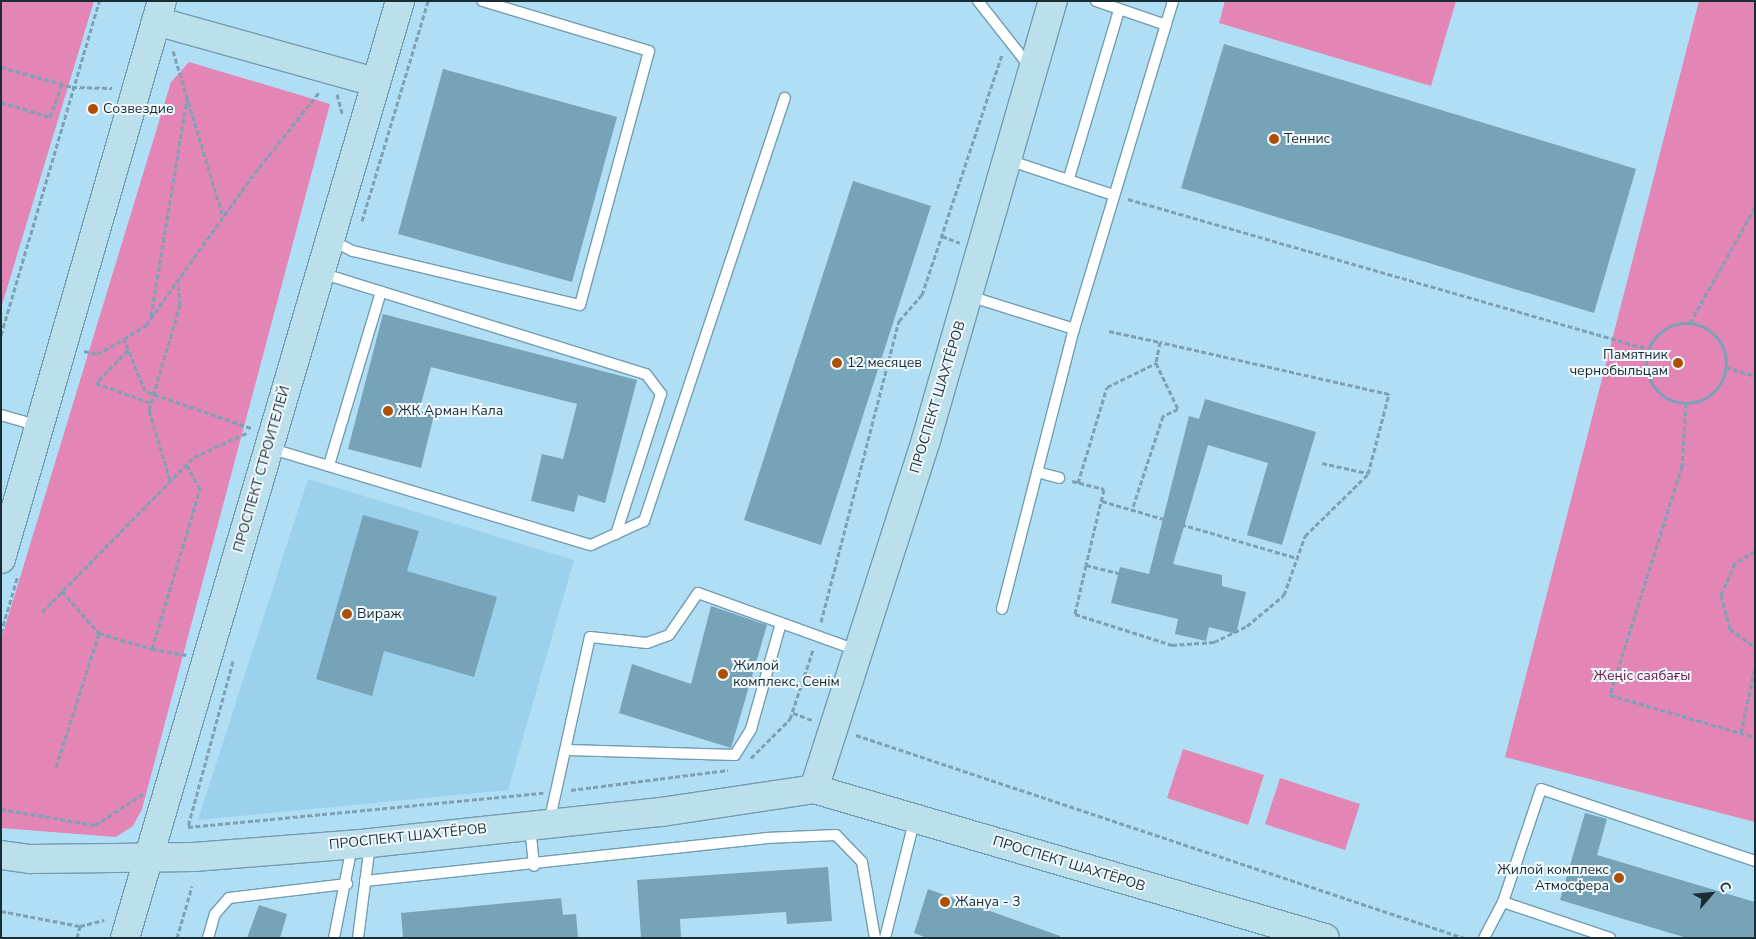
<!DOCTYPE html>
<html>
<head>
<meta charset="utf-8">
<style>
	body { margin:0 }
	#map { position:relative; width:1756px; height:939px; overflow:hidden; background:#b0def5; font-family:"Nunito Sans",sans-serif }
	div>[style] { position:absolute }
	.built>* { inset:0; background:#9cd1eb }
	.green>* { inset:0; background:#e385b5 }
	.building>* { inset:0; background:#76a3b8 }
	.path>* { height:3px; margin-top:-1.5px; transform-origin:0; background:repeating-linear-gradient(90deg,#7da1b3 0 5px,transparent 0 7.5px) }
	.path>.ring { margin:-1.5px; padding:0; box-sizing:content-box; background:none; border:3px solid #7da1b3; border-radius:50% }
	.roads { filter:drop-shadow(1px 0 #719db2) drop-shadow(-1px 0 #719db2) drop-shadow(0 1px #719db2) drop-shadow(0 -1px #719db2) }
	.lane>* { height:10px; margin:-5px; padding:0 5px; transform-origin:5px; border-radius:5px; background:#fff }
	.secondary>* { height:28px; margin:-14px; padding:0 14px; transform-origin:14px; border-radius:14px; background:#bcdfec }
	.dots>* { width:14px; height:14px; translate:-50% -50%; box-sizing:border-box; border:2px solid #f0f9fd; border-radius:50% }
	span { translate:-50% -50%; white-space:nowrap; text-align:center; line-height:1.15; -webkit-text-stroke:4px #f0f9fd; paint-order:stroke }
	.poi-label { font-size:14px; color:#1a2d35 }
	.left { translate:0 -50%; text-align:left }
	.right { translate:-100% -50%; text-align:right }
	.street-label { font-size:14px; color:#1a2d35 }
	.park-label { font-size:14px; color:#691547 }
	.frame { position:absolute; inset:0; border:2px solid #1a2d35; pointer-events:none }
	.north { position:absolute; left:1686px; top:869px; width:50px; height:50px; -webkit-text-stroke:4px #f0f9fd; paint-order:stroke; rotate:63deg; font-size:14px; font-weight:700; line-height:20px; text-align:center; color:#1a2d35 }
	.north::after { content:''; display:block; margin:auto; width:18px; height:22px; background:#1a2d35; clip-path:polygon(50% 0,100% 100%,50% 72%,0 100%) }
</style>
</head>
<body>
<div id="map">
	<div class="built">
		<div style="clip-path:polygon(308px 479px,574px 560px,508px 790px,198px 820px)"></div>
	</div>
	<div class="green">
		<div style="clip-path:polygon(1px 1px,94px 1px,1px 308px)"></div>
		<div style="clip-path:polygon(1225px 1px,1456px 1px,1431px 86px,1219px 23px)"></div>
		<div style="clip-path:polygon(1699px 1px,1755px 1px,1755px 822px,1505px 757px)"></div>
		<div style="clip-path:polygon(189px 62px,330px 104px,142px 809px,133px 826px,116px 837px,1px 828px,1px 640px,171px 82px)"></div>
		<div style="clip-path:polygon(1183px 749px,1264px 775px,1248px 825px,1167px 798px)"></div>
		<div style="clip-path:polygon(1280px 778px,1360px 804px,1345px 850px,1265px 824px)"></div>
	</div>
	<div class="building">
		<div style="clip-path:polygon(1224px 44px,1636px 169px,1594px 313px,1181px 188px)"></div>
		<div style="clip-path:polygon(443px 69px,617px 117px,572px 282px,398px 234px)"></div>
		<div style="clip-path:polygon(853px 181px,931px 206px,821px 545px,744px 520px)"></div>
		<div style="clip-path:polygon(383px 314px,637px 380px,605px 503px,578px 495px,574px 512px,531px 501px,542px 454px,563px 459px,577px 404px,431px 367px,419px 411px,434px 415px,421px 468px,348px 449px)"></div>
		<div style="clip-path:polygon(1205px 399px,1316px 432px,1282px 545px,1247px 535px,1268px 463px,1208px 445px,1173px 564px,1222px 575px,1222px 586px,1246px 592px,1236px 634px,1209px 627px,1206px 641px,1175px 634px,1178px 619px,1111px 603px,1120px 567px,1149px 574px,1189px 416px,1199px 419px)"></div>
		<div style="clip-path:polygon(363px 515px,419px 531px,407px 571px,497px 597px,474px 677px,384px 651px,372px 696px,316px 679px)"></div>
		<div style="clip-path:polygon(711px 606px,767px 625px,731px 748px,619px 713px,632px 664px,691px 684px)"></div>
		<div style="clip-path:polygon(1585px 813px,1607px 819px,1597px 855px,1755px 902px,1755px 938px,1687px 938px,1560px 900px)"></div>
		<div style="clip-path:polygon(828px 867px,832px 921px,787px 924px,786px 912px,680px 919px,681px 938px,641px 938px,637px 880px)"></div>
		<div style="clip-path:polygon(928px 889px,1060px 936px,1060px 938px,927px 938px,914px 933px)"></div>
		<div style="clip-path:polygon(561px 898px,563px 915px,576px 914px,578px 938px,403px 938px,401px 913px)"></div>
		<div style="clip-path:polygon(259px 905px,287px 914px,280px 938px,247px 938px)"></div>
	</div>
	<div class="path">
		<div style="left:173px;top:51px;width:173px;rotate:73.2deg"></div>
		<div style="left:1px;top:67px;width:74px;rotate:15.7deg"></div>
		<div style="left:72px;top:87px;width:40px;rotate:1.4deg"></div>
		<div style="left:337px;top:94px;width:20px;rotate:75deg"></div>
		<div style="left:1px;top:102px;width:51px;rotate:17deg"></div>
		<div style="left:50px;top:117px;width:35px;rotate:-70deg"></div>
		<div style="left:1128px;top:199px;width:541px;rotate:16.09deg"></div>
		<div style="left:362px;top:221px;width:230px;rotate:-73.3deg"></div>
		<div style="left:942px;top:236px;width:19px;rotate:21deg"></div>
		<div style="left:151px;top:316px;width:220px;rotate:-80.6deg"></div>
		<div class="ring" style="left:1646px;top:323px;width:77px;height:77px"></div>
		<div style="left:1690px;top:323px;width:133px;rotate:-60.7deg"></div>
		<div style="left:1109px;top:331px;width:52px;rotate:12.2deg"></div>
		<div style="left:1160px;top:342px;width:21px;rotate:101deg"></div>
		<div style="left:1156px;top:363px;width:51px;rotate:64.4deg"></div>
		<div style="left:1178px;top:409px;width:17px;rotate:155deg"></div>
		<div style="left:1163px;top:416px;width:99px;rotate:108.3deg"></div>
		<div style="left:1px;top:335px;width:348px;rotate:-73.6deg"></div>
		<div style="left:128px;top:350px;width:46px;rotate:134.1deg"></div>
		<div style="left:96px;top:383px;width:59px;rotate:20deg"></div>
		<div style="left:84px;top:351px;width:13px;rotate:13deg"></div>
		<div style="left:97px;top:354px;width:31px;rotate:-29deg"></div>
		<div style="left:1726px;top:367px;width:30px;rotate:17deg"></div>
		<div style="left:1686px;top:403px;width:63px;rotate:93.6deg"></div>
		<div style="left:1682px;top:466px;width:240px;rotate:107.5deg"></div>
		<div style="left:1610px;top:695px;width:151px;rotate:16.2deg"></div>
		<div style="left:251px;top:428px;width:112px;rotate:-160.8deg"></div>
		<div style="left:145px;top:391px;width:56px;rotate:-112deg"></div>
		<div style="left:124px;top:339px;width:26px;rotate:-32deg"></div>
		<div style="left:146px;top:325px;width:179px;rotate:-54.5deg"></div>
		<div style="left:250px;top:179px;width:112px;rotate:-51.5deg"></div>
		<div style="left:1322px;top:463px;width:46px;rotate:12.5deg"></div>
		<div style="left:170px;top:480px;width:73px;rotate:-106.7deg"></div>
		<div style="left:149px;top:410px;width:109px;rotate:-73.6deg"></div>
		<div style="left:180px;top:305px;width:25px;rotate:-95deg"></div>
		<div style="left:1072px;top:481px;width:33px;rotate:14deg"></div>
		<div style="left:1104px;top:489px;width:78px;rotate:103.3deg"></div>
		<div style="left:1086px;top:565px;width:34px;rotate:14deg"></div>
		<div style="left:1078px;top:483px;width:100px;rotate:-73.2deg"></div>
		<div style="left:1107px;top:387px;width:55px;rotate:-26.1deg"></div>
		<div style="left:1102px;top:501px;width:203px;rotate:16.3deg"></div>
		<div style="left:1755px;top:551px;width:23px;rotate:149deg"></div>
		<div style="left:1735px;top:563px;width:35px;rotate:114deg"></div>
		<div style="left:1721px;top:595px;width:35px;rotate:75deg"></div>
		<div style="left:1730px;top:629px;width:31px;rotate:36deg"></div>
		<div style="left:1086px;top:565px;width:50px;rotate:102.7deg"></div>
		<div style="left:1075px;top:614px;width:102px;rotate:17.7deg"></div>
		<div style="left:1172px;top:645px;width:42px;rotate:-4.1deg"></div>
		<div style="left:1214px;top:642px;width:37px;rotate:-26deg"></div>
		<div style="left:1247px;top:626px;width:48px;rotate:-40deg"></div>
		<div style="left:1284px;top:595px;width:63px;rotate:-70.4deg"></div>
		<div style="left:1305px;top:536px;width:88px;rotate:-44.5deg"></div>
		<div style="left:1368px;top:474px;width:83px;rotate:-75.3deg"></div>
		<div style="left:1389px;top:394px;width:235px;rotate:-167.2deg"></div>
		<div style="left:62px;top:591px;width:56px;rotate:48.6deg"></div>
		<div style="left:99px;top:633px;width:55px;rotate:16.8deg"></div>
		<div style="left:152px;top:649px;width:167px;rotate:-73.3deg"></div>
		<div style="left:200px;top:489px;width:29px;rotate:-119deg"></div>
		<div style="left:42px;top:612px;width:217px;rotate:-45.6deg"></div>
		<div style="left:194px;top:457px;width:60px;rotate:-24.4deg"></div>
		<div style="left:821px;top:622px;width:311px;rotate:-75.5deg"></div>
		<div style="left:899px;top:321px;width:35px;rotate:-49deg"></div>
		<div style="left:922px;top:295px;width:253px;rotate:-71.6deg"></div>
		<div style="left:1px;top:633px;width:60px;rotate:-73.7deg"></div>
		<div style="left:152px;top:649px;width:35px;rotate:10deg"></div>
		<div style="left:233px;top:661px;width:172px;rotate:105.2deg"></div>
		<div style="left:188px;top:827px;width:357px;rotate:-5.5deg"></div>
		<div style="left:793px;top:713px;width:20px;rotate:20deg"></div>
		<div style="left:1741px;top:733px;width:67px;rotate:-78deg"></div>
		<div style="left:856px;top:735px;width:641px;rotate:18.46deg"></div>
		<div style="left:751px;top:758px;width:55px;rotate:-45deg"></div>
		<div style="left:790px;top:719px;width:73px;rotate:-71.6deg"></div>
		<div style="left:56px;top:767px;width:141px;rotate:-72.2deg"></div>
		<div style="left:571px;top:790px;width:158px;rotate:-7.3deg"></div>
		<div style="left:1px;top:809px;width:95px;rotate:9.7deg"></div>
		<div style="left:95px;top:825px;width:57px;rotate:-32.9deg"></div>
		<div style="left:1px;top:911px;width:80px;rotate:10.8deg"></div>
		<div style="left:80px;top:926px;width:25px;rotate:-14deg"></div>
		<div style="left:77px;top:938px;width:12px;rotate:-76deg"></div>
		<div style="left:177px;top:938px;width:54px;rotate:-73.9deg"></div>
	</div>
	<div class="roads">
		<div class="lane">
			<div style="left:978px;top:1px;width:84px;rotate:51.8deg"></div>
			<div style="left:1096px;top:1px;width:74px;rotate:18.9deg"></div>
			<div style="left:1008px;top:160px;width:111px;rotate:18.4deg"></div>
			<div style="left:1069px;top:178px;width:175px;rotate:-73.4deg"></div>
			<div style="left:331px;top:240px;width:25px;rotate:27deg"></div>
			<div style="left:353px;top:251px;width:233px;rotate:13.4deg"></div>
			<div style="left:580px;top:305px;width:263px;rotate:-74.8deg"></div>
			<div style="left:649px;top:51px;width:174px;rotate:-163.3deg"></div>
			<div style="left:321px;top:273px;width:340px;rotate:17.3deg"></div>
			<div style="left:646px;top:374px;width:25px;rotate:53deg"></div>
			<div style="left:661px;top:394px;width:147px;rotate:107.8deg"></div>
			<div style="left:969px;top:296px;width:110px;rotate:17.4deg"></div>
			<div style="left:1px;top:415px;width:40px;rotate:16deg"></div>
			<div style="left:269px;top:448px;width:336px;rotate:16.8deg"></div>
			<div style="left:591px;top:545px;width:58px;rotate:-24.4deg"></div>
			<div style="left:644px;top:521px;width:446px;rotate:-71.6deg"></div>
			<div style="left:329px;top:465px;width:181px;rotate:-73.3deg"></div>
			<div style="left:1037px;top:472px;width:23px;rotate:15deg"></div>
			<div style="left:1002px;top:609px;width:289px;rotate:-75.6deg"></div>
			<div style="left:1074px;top:329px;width:343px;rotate:-73.2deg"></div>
			<div style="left:568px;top:750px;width:167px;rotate:1.7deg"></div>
			<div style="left:735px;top:755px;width:31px;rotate:-58deg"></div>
			<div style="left:751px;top:729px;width:110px;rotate:-74.2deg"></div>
			<div style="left:549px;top:823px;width:190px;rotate:-77.6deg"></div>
			<div style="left:590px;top:637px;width:57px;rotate:6deg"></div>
			<div style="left:647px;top:643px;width:23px;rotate:-20deg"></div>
			<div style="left:669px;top:635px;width:51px;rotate:-55.4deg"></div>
			<div style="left:698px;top:593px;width:168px;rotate:19.8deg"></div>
			<div style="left:530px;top:827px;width:39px;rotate:84deg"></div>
			<div style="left:365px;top:881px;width:403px;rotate:-6.1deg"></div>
			<div style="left:766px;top:838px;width:70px;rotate:-2.5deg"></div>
			<div style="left:836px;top:835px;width:37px;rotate:46deg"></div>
			<div style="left:862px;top:862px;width:77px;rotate:80.3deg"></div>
			<div style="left:1503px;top:902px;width:113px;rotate:18.6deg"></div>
			<div style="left:208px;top:938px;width:25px;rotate:-74deg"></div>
			<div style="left:215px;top:914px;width:21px;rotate:-49deg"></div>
			<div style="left:229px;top:898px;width:119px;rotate:-6.8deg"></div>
			<div style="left:334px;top:938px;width:94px;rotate:-78.9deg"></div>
			<div style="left:358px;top:938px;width:95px;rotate:-82.7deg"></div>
			<div style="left:885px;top:938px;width:124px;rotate:-76deg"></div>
			<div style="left:1484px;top:938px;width:41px;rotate:-62.2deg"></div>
			<div style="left:1503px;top:902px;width:119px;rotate:-71.4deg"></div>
			<div style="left:1541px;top:789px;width:226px;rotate:18.6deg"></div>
		</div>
		<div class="secondary">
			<div style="left:156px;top:21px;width:227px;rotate:15.6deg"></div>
			<div style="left:1px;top:559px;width:581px;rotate:-73.91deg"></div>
			<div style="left:814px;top:789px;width:367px;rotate:-72.2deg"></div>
			<div style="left:926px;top:440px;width:457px;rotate:-73.9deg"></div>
			<div style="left:1px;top:855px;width:30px;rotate:8deg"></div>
			<div style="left:31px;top:859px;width:163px;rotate:-0.7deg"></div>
			<div style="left:194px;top:857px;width:177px;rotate:-4.5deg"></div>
			<div style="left:370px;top:843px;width:293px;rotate:-6.1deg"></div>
			<div style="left:661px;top:812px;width:155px;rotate:-8.5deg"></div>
			<div style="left:814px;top:789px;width:532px;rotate:16.26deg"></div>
			<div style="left:125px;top:938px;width:977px;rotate:-73.64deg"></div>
		</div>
	</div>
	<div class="dots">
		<div style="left:93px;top:109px;background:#af4f03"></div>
		<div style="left:1274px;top:139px;background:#af4f03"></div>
		<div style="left:837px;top:363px;background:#af4f03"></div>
		<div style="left:1678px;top:363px;background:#af4f03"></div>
		<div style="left:388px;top:411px;background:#af4f03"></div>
		<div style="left:347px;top:614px;background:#af4f03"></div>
		<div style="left:723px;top:674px;background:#af4f03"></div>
		<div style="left:1619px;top:878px;background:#af4f03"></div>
		<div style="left:945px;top:902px;background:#af4f03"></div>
	</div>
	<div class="poi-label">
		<span class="left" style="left:103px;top:109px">Созвездие</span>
		<span class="left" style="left:1284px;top:139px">Теннис</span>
		<span class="right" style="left:1668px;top:363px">Памятник<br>чернобыльцам</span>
		<span class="left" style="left:847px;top:363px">12 месяцев</span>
		<span class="left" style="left:398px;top:411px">ЖК Арман Кала</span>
		<span class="left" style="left:357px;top:614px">Вираж</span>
		<span class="left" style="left:733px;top:674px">Жилой<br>комплекс, Сенiм</span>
		<span class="right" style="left:1609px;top:878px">Жилой комплекс<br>Атмосфера</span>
		<span class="left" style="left:955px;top:902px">Жануа - 3</span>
	</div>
	<div class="street-label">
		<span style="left:938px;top:397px;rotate:-73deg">ПРОСПЕКТ ШАХТЁРОВ</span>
		<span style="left:262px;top:469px;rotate:-74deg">ПРОСПЕКТ СТРОИТЕЛЕЙ</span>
		<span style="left:408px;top:837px;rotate:-6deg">ПРОСПЕКТ ШАХТЁРОВ</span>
		<span style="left:1069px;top:864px;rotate:17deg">ПРОСПЕКТ ШАХТЁРОВ</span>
	</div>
	<div class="park-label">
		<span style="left:1642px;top:676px">Жеңіс саябағы</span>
	</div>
	<div class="frame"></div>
	<div class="north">С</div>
</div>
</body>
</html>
